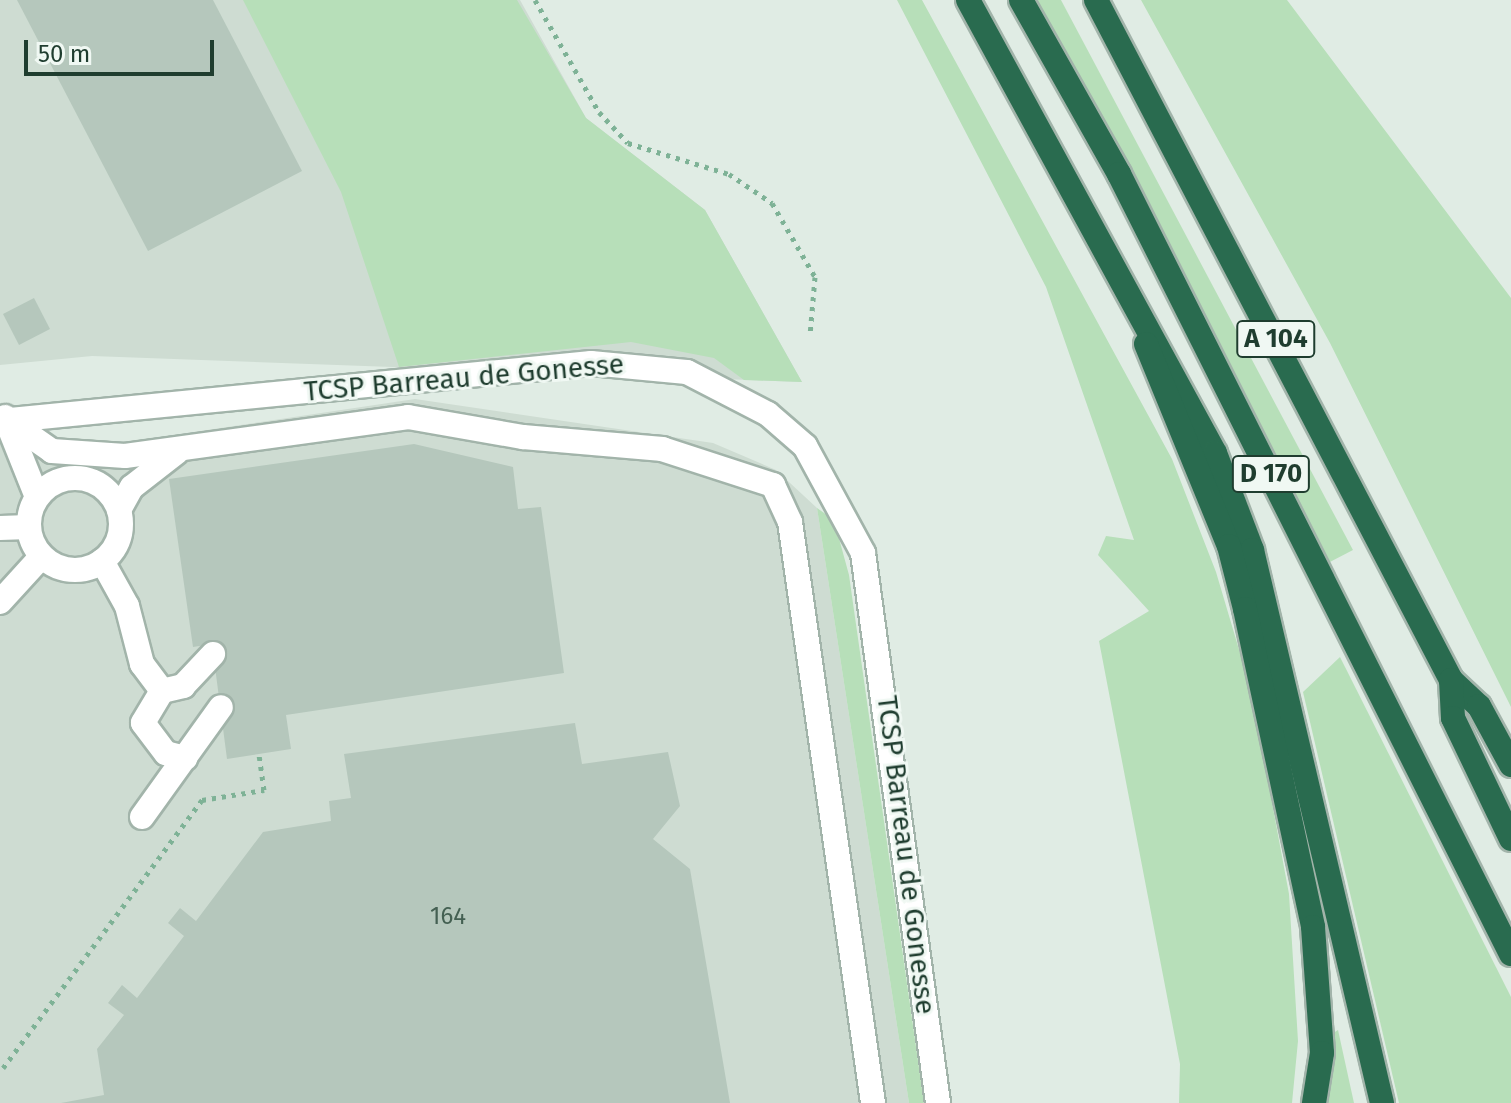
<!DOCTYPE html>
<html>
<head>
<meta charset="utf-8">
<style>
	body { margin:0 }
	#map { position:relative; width:1511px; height:1103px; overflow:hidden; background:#e0ece4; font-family:"Fira Sans",sans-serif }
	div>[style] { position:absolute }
	.built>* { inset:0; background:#cedcd2 }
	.green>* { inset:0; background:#b7dfb9 }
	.building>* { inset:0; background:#b5c7bc }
	.path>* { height:5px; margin-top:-2.5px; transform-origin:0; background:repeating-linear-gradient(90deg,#7eb296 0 4px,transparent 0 10px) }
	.roads { filter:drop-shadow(2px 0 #a2b4aa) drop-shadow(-2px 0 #a2b4aa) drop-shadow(0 2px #a2b4aa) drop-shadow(0 -2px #a2b4aa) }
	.minor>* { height:24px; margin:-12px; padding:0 12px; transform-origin:12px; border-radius:12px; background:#fff }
	.minor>.ring { margin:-12px; padding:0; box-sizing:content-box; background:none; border:24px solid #fff; border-radius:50% }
	.highway>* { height:24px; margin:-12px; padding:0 12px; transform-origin:12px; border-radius:12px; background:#296b4f }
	span { translate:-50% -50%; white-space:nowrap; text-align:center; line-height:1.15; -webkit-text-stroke:6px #f0f8f3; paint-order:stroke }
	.number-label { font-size:24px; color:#446052 }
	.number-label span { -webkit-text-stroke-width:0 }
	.shield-label span { padding:2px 6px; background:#f0f8f3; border:2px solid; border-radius:6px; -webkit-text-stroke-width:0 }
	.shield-label { font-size:26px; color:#1f3d2f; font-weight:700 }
	.street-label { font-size:28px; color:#1f3d2f }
	.scale { position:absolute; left:24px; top:40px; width:190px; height:36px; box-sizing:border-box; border:4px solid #1f3d2f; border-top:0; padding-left:10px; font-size:24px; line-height:28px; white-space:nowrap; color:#1f3d2f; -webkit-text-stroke:6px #f0f8f3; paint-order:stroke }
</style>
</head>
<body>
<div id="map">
	<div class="built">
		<div style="clip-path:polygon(0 0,520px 0,586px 118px,705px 210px,802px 382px,92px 356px,0 365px)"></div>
		<div style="clip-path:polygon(415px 399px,713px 443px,776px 470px,817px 508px,909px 1103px,0 1103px,0 441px,120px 443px)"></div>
	</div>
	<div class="green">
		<div style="clip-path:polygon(243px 0,517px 0,586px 118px,705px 210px,802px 382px,744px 380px,714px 358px,631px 342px,399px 367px,341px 192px)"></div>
		<div style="clip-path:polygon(897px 0,922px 0,1172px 459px,1216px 572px,1251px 690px,1289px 894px,1298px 1041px,1292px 1103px,1179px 1103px,1180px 1064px,1099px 641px,1149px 611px,1098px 555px,1106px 536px,1134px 540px,1046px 287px)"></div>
		<div style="clip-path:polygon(1030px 0,1061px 0,1353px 550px,1326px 564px)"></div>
		<div style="clip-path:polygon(1141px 0,1287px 0,1511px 298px,1511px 707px,1330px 343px)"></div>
		<div style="clip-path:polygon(817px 508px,834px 520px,849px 575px,924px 1103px,909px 1103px)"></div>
		<div style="clip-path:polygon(1340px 657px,1511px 997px,1511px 1103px,1399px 1103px,1303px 692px)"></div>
		<div style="clip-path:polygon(1338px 1030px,1354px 1103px,1325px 1103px,1327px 1037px)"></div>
	</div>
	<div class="building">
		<div style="clip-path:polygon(17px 0,213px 0,302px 171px,148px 251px)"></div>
		<div style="clip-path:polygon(34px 298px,50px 329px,19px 345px,3px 314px)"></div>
		<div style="clip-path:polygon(414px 444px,513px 467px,518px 509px,541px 507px,564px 673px,286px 715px,291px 749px,227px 759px,212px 644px,193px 647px,169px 479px)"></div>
		<div style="clip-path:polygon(575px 723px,582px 764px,668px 752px,680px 806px,653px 839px,690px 869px,730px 1103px,61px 1103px,104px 1095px,97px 1049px,124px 1015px,108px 1003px,122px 985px,137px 998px,184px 936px,168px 923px,180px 908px,196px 921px,263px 832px,331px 821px,329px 801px,351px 798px,344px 754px)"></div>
	</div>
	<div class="path">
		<div style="left:535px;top:0;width:129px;rotate:60.3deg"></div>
		<div style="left:599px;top:112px;width:42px;rotate:46.9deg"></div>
		<div style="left:628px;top:143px;width:106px;rotate:17.1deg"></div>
		<div style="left:729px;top:174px;width:52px;rotate:34deg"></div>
		<div style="left:772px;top:203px;width:86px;rotate:59.8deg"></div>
		<div style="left:815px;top:277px;width:58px;rotate:94.9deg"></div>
		<div style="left:3px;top:1068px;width:334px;rotate:-53.4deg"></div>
		<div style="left:202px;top:800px;width:63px;rotate:-9.2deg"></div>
		<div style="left:264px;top:790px;width:36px;rotate:-98deg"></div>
	</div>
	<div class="roads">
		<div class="minor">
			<div style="left:5px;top:417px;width:86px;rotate:68.2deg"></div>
			<div style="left:0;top:421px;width:594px;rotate:-5.6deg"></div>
			<div style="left:591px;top:363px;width:96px;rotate:5.4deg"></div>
			<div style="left:687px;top:372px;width:91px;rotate:27.4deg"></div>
			<div style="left:768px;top:414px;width:49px;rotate:40.9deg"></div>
			<div style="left:805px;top:446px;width:122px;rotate:61.5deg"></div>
			<div style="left:863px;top:553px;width:555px;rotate:82.23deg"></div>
			<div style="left:9px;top:421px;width:52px;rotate:34.9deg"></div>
			<div style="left:52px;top:451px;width:73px;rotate:3.9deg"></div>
			<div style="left:125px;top:456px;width:286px;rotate:-7.8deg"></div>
			<div style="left:408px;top:417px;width:117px;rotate:9.9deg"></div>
			<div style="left:523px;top:437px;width:140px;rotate:4.9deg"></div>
			<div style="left:662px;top:449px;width:117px;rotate:18deg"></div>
			<div style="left:773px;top:485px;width:41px;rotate:65.3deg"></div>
			<div style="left:790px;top:522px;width:587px;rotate:81.87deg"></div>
			<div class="ring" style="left:29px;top:478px;width:68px;height:68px"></div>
			<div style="left:119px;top:510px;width:26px;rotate:-61deg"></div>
			<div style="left:132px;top:487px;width:57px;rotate:-37.9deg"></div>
			<div style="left:0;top:528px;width:29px;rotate:-2deg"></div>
			<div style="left:102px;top:561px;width:51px;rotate:60.9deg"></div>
			<div style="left:127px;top:606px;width:60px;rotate:75.5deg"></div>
			<div style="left:142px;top:664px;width:34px;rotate:53deg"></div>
			<div style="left:162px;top:691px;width:22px;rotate:-13deg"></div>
			<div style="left:183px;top:686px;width:44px;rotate:-46.8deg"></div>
			<div style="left:0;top:602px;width:62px;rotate:-47.6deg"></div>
			<div style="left:162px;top:691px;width:37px;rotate:121deg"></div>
			<div style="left:143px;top:723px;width:38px;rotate:53deg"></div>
			<div style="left:166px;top:753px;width:20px;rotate:15deg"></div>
			<div style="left:142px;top:817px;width:135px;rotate:-54.3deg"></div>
		</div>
		<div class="highway">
			<div style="left:968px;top:0;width:516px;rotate:61.4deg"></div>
			<div style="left:1215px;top:453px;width:104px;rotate:69.1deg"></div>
			<div style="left:1252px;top:550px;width:568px;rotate:76.77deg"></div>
			<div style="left:1021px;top:0;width:200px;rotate:60.6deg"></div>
			<div style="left:1119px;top:174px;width:873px;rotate:63.32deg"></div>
			<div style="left:1096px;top:0;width:767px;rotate:62.43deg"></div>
			<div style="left:1451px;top:680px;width:38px;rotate:43deg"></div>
			<div style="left:1479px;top:706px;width:67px;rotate:61.5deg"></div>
			<div style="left:1146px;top:344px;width:218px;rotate:67.7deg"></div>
			<div style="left:1229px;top:546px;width:65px;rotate:75.7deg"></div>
			<div style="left:1245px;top:609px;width:325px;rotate:77.9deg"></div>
			<div style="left:1313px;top:927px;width:126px;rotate:85.9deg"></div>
			<div style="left:1322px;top:1053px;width:51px;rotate:99.1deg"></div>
			<div style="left:1451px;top:680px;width:38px;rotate:87deg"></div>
			<div style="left:1453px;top:718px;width:134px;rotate:64.4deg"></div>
		</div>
	</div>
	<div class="number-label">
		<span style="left:448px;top:917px">164</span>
	</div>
	<div class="shield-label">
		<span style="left:1276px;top:339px">A 104</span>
		<span style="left:1271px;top:474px">D 170</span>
	</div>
	<div class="street-label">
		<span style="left:464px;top:378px;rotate:-5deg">TCSP Barreau de Gonesse</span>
		<span style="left:906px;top:855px;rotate:83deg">TCSP Barreau de Gonesse</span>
	</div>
	<div class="scale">50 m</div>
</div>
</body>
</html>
